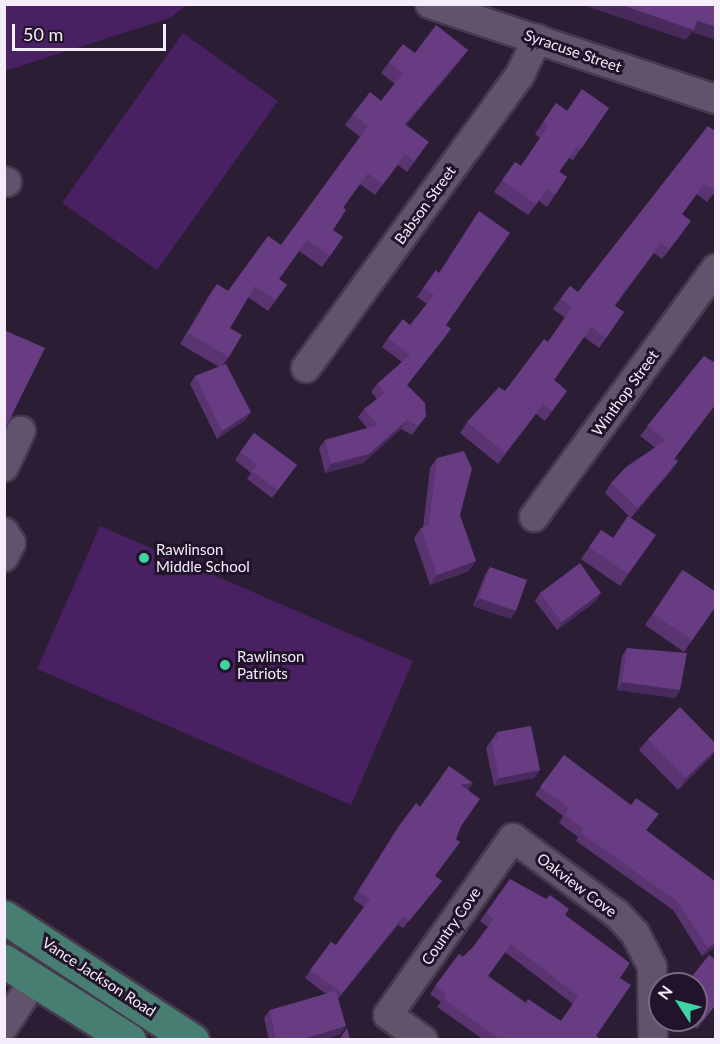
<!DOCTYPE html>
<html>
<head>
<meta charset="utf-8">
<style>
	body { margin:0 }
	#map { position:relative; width:720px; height:1044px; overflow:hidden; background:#2b1d34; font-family:Lato,sans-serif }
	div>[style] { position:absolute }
	.green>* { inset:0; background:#492062 }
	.roads { filter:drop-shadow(2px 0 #45394c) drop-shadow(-2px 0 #45394c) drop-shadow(0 2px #45394c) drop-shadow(0 -2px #45394c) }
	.minor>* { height:28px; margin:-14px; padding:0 14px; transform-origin:14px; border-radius:14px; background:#62536d }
	.major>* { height:33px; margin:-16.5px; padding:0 16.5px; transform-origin:16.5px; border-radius:16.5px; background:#487d72 }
	.wall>* { inset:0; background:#593471 }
	.shaded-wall>* { inset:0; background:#482a5c }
	.building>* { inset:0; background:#673c83 }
	.dots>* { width:16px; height:16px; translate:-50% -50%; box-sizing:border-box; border:3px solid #21142a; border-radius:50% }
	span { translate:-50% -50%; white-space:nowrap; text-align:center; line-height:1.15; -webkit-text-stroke:6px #21142a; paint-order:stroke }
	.street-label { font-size:15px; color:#f5ecfc }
	.poi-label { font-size:15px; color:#f5ecfc }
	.left { translate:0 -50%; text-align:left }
	.frame { position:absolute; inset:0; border:6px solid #f5ecfc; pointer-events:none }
	.north { position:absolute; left:648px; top:972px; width:60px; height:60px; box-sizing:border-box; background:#21142a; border:2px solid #766a7e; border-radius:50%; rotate:306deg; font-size:16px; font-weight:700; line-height:24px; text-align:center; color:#f5ecfc }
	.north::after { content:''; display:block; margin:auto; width:21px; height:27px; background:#40d4a2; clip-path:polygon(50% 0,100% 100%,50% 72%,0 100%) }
	.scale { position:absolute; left:12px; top:24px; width:154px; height:27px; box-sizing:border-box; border:3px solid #f5ecfc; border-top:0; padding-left:8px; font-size:18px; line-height:21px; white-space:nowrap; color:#f5ecfc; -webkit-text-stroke:4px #21142a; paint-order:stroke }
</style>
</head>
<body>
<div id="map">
	<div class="green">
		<div style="clip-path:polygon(4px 5px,5px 4px,187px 5px,170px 18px,5px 71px)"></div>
		<div style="clip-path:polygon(183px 33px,278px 101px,157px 270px,62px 203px)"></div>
		<div style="clip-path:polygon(100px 526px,413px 661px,351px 805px,37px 669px)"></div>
	</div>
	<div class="roads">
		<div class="minor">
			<div style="left:430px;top:4px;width:301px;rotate:18.4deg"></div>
			<div style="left:4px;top:181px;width:3px;rotate:18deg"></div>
			<div style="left:306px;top:368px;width:363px;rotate:-53.9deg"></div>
			<div style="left:520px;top:75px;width:40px;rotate:-65deg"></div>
			<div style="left:4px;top:467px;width:40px;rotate:-65deg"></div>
			<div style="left:534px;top:517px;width:308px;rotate:-53.8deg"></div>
			<div style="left:4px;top:532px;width:13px;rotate:58deg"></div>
			<div style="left:11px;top:543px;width:16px;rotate:117deg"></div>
			<div style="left:4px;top:1026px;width:56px;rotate:-56.6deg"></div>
			<div style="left:423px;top:1040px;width:43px;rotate:-144.5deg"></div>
			<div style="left:388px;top:1015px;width:217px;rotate:-54.8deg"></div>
			<div style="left:513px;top:838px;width:129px;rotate:36.2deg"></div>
			<div style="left:617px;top:914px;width:26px;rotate:47deg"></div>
			<div style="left:635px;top:933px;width:38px;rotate:63deg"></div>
			<div style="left:652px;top:967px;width:73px;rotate:89.2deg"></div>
		</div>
		<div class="major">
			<div style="left:4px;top:917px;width:225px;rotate:33.2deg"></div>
			<div style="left:4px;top:961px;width:148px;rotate:32.3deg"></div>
		</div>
	</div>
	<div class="wall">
		<div style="clip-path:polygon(468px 50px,460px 61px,406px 124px,421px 153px,407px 172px,398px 165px,375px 195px,360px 184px,343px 208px,333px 230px,343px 237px,322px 267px,299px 251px,279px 279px,287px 285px,268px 311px,248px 297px,230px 328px,229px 357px,223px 365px,251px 412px,245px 420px,217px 439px,190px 384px,195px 376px,219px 367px,180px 344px,209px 295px,217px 284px,228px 291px,281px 245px,360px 137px,345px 125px,353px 114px,381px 101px,395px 84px,381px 73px,389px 62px,415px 53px)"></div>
		<div style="clip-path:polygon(556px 103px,567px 111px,609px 108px,573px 160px,569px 158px,559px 172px,567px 177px,547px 207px,539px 201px,528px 215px,494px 192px,515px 162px,521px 166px,540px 138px,535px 134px)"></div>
		<div style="clip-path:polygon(708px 126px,716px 191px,707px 202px,697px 194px,682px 214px,684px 231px,662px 259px,654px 253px,615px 306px,624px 312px,599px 348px,584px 337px,554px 380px,567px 391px,545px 421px,536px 414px,498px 464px,460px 433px,467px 422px,505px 391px,548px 342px,565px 318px,553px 309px,570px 286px,578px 292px)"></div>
		<div style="clip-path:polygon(436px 270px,446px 325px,445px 337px,407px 385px,426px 416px,412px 435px,401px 429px,363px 463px,325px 473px,319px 448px,325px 440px,367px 428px,358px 417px,364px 409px,377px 399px,371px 392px,377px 384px,402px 362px,382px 347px,388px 338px,410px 325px,427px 304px,417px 297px)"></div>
		<div style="clip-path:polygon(704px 356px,675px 459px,678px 461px,671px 471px,631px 518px,605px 493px,611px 483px,656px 448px,640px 436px)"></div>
		<div style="clip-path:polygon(254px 433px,297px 465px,272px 498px,247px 479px,251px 473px,235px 460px)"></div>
		<div style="clip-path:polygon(437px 458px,460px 515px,469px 571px,430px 585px,414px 538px,421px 528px,423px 528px,430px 468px)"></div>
		<div style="clip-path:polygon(601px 530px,613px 538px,656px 535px,620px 586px,581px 559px)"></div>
		<div style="clip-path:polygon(490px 567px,511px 619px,473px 606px,485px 575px)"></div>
		<div style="clip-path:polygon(682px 570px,716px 606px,684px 652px,645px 625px)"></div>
		<div style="clip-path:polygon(540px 593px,596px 601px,557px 630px,535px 601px)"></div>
		<div style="clip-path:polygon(627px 648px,680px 690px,675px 698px,617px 690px,622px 656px)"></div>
		<div style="clip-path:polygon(497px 732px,540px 770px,534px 778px,494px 786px,486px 748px)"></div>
		<div style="clip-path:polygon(648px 739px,716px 744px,716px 750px,710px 758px,678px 790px,639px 750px)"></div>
		<div style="clip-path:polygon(564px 755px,647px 831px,716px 947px,702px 956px,673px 910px,576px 841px,578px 837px,559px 823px,563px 816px,535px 795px)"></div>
		<div style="clip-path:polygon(473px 783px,468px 790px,461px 826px,435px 876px,442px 881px,403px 928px,398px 925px,338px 999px,341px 1034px,323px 1040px,269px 1040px,264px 1018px,270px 1010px,326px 994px,305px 978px,331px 942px,336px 945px,364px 907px,353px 899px,399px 826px,420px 807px)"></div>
		<div style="clip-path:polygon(evenodd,510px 879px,565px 915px,620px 978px,596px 1036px,601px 1040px,484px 1040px,437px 1007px,441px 1002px,430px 994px,459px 954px,463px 957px,473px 947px,488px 927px,480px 921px,510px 879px,505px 952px,573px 1004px,561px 1021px,526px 1003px,488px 976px,505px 952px)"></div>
		<div style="clip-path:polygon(696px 984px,716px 1004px,697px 1029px,685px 1020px,696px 1020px)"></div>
	</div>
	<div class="shaded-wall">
		<div style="clip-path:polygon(580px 4px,619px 4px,697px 21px,716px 27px,716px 40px,692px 32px,686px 40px)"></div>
		<div style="clip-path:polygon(468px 50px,460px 61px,398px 135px,405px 124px)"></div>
		<div style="clip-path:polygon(251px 412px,245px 420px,217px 439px,222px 431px)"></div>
		<div style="clip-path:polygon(407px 420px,401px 429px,363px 463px,325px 473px,331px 464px)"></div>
		<div style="clip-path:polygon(678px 461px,671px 471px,631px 518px,638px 508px)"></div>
		<div style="clip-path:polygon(476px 561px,469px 571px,430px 585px,437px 575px)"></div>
		<div style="clip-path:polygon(601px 593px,596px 601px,557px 630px,562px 622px)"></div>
		<div style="clip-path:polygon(479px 598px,516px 611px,511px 619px,473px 606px)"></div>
		<div style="clip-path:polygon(622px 682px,680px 690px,675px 698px,617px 690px)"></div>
		<div style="clip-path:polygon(716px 749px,710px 758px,678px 790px,686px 778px)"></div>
		<div style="clip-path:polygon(540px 770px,534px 778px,494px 786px,499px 778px)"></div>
		<div style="clip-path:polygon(473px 783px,468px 791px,461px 785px)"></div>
		<div style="clip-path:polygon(403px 917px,398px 925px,336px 1001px,342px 993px)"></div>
		<div style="clip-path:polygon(716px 943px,716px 947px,702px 956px,708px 948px)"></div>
		<div style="clip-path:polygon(346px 1026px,341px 1034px,323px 1040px,300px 1040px)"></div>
	</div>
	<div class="building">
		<div style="clip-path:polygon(619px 4px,716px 4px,716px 27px,697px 21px,694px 30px)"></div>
		<div style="clip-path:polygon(436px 25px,468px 50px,405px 124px,429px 142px,414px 161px,405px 154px,383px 184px,368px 173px,343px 207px,346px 210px,333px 230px,343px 237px,330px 256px,307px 240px,279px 279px,287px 285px,275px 300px,255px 286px,230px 328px,242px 335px,229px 357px,188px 333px,217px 284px,228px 291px,268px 236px,281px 245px,368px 126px,353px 114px,370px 92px,381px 101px,403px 73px,389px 62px,403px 44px,415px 53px)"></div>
		<div style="clip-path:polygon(582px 89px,609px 108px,581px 149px,577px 146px,559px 172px,567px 177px,555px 195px,547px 189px,536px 204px,502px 180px,515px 162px,521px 166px,548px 126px,543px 122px,556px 103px,567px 111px)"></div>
		<div style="clip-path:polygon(708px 126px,716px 132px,716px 190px,715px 191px,704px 184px,682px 214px,691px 221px,669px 249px,661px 243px,614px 305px,624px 312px,606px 338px,591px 327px,554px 380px,567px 391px,552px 411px,543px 404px,505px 453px,467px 422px,499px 387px,505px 391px,544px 339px,548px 342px,572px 307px,560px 299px,570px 286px,578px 292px)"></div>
		<div style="clip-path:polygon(479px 211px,510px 233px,446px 325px,451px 329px,407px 385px,425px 403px,426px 416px,418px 426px,407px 420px,369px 454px,331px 464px,325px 440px,378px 425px,364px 409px,385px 393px,377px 384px,410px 355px,388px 338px,403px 319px,410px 325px,434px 295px,423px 288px,436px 270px,439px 273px)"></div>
		<div style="clip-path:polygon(4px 330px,45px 348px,4px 431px)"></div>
		<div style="clip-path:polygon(704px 356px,715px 363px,716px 362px,716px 404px,674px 459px,678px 461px,638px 508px,611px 483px,626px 467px,666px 440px,647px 426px)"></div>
		<div style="clip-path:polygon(226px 364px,251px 412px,222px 431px,195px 376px)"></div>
		<div style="clip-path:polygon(254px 433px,297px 465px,278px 490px,252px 471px,257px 465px,240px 452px)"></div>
		<div style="clip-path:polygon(464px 451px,472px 469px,460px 515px,476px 561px,437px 575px,421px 528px,429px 525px,437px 458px)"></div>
		<div style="clip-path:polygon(628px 516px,656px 535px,628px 574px,589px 547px,601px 530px,613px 538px)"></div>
		<div style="clip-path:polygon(580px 563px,601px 593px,562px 622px,540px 593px)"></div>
		<div style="clip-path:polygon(490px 567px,527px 580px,516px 611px,479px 598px)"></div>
		<div style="clip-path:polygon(683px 570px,716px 592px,716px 606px,692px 640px,653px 614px)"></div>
		<div style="clip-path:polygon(627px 648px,687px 653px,680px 690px,622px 682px)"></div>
		<div style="clip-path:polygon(680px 707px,716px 744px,716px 749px,686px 778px,648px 739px)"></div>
		<div style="clip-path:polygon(531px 726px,540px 770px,499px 778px,492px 740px,498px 738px,497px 732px)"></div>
		<div style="clip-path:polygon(564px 755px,631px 805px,636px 798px,659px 814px,646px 830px,716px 882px,716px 943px,708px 948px,678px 902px,581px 833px,584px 829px,565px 815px,569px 808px,540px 787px)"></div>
		<div style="clip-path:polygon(449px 766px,473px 783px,461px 785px,480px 799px,461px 826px,456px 839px,460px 842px,435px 876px,442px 881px,409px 921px,403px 917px,342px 993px,310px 970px,331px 942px,336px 945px,370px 899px,358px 891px,399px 826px,416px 803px,420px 807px)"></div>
		<div style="clip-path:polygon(evenodd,510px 879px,546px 899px,550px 895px,569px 909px,565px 915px,630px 963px,620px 978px,631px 985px,596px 1036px,601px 1040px,501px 1040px,443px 999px,446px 994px,435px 986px,459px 954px,463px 957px,473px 947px,494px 919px,486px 913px,510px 879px,511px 944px,578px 996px,561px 1021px,528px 999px,526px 1003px,488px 976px,511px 944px)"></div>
		<div style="clip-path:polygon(709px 955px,716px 960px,716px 1004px,703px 1021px,696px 1016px,696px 984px,686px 984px)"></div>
		<div style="clip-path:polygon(336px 991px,346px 1026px,300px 1040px,276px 1040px,270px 1010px)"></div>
		<div style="clip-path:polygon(347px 1028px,350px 1040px,339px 1040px)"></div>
	</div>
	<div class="dots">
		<div style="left:144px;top:558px;background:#40d4a2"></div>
		<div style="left:225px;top:665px;background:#40d4a2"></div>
	</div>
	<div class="street-label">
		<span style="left:573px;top:51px;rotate:19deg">Syracuse Street</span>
		<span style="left:425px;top:205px;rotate:-54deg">Babson Street</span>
		<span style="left:625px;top:393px;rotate:-54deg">Winthop Street</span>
		<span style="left:577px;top:885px;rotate:37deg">Oakview Cove</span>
		<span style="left:451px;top:926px;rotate:-55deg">Country Cove</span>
		<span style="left:99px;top:977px;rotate:33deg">Vance Jackson Road</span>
	</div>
	<div class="poi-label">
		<span class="left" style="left:156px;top:558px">Rawlinson<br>Middle School</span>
		<span class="left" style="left:237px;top:665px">Rawlinson<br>Patriots</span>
	</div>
	<div class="frame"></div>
	<div class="north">N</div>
	<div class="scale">50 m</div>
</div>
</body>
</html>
